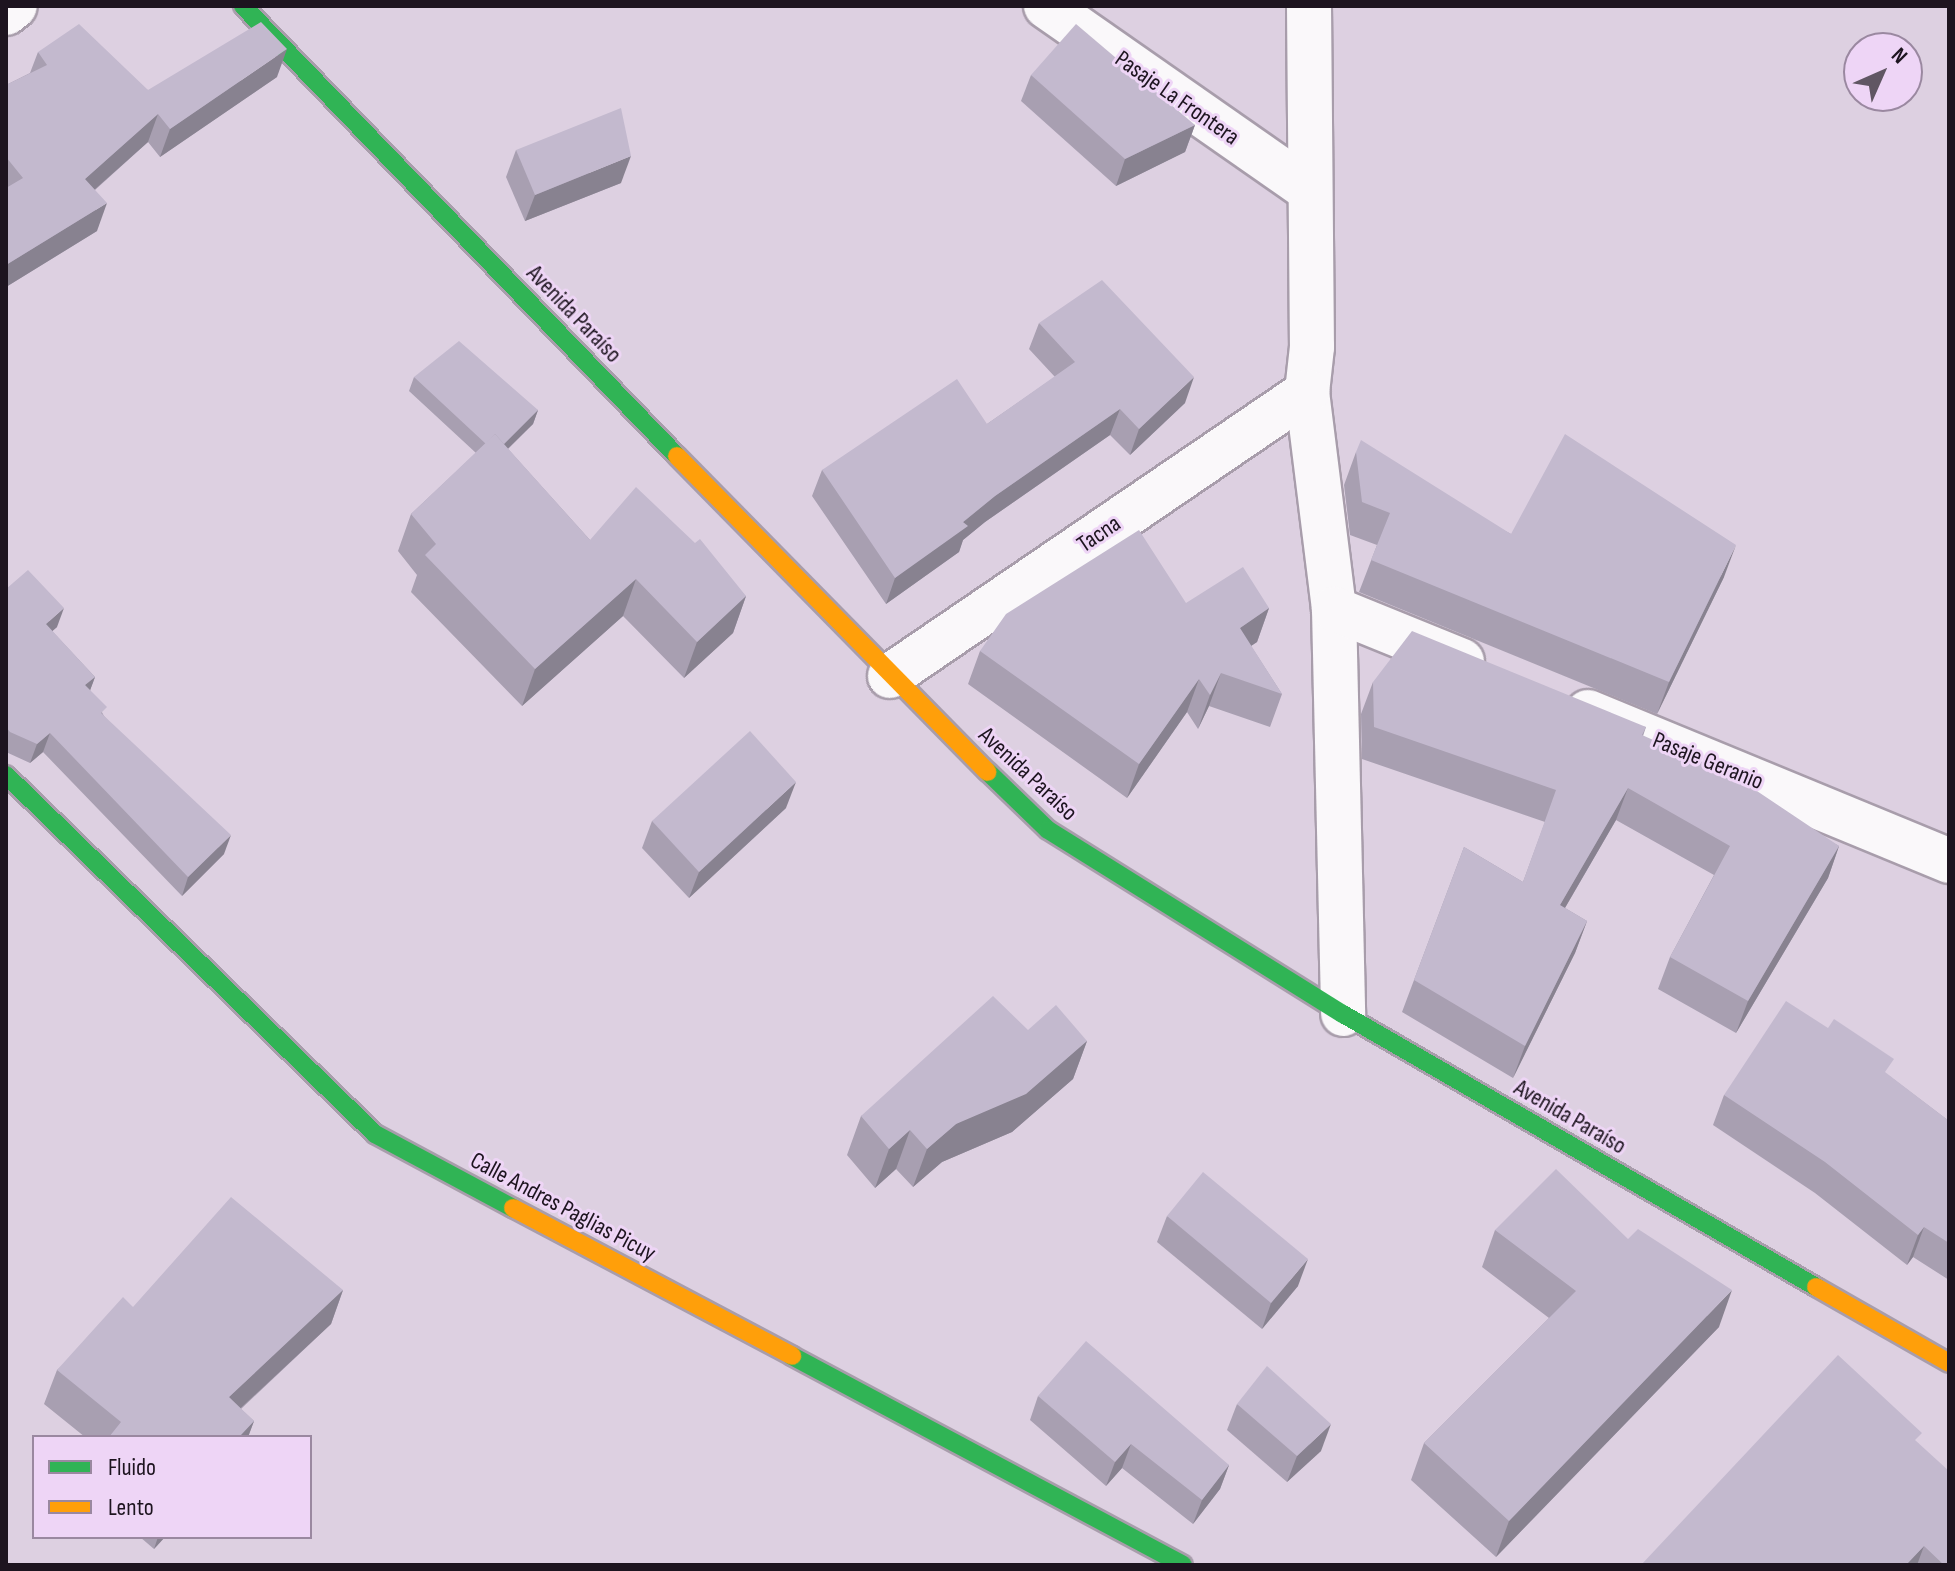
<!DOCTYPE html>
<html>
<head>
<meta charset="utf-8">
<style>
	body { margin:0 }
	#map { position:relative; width:1955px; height:1571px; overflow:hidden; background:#ddd0e1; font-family:"Sofia Sans Condensed",sans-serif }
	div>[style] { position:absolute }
	.roads { filter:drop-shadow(2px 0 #a89dab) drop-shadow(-2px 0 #a89dab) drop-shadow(0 2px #a89dab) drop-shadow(0 -2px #a89dab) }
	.street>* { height:44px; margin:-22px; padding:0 22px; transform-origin:22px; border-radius:22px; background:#faf8fa }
	.fast>* { height:18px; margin:-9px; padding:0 9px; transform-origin:9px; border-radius:9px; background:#30b455 }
	.slow>* { height:18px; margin:-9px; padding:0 9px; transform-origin:9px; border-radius:9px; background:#ff9f0a }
	.wall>* { inset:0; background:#a89fb1 }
	.shaded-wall>* { inset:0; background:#888290 }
	.building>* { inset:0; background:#c3b9ce }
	span { translate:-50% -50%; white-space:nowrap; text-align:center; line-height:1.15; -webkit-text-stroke:6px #eed5f6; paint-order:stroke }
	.street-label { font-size:24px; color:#1d141f }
	.frame { position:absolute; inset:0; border:8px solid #1d141f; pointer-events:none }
	.legend { position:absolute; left:32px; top:1435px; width:280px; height:104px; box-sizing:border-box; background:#eed5f6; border:2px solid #9a88a0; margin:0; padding:10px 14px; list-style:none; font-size:24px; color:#1d141f }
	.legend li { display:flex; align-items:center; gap:16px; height:40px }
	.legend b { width:40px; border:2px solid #9a88a0 }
	.north { position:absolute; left:1843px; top:32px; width:80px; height:80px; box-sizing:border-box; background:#eed5f6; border:2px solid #9a88a0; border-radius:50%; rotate:45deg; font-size:22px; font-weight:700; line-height:32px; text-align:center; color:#1d141f }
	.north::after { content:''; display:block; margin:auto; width:28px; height:36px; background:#605663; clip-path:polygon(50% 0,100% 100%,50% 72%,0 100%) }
</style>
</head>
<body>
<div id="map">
	<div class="roads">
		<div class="street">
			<div style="left:1046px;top:6px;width:320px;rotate:34.9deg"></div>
			<div style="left:1309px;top:6px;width:341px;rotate:89.5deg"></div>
			<div style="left:1312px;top:347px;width:45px;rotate:96.3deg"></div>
			<div style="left:1307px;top:392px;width:219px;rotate:82.9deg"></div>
			<div style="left:1334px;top:609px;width:405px;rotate:88.7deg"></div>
			<div style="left:6px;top:13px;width:11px;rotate:-38deg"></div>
			<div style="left:1334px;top:609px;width:138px;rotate:22.1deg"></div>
			<div style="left:890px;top:676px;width:505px;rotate:-34.26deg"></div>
			<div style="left:1588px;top:712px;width:391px;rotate:22.4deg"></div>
		</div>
		<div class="fast">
			<div style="left:243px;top:6px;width:625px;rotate:46.04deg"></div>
			<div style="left:988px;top:772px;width:83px;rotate:44deg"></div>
			<div style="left:1048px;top:830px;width:348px;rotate:32deg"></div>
			<div style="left:1343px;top:1014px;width:546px;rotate:29.99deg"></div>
			<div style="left:6px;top:775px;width:515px;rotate:44.21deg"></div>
			<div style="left:375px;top:1134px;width:157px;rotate:28.2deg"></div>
			<div style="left:792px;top:1356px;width:443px;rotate:28.1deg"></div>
		</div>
		<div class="slow">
			<div style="left:677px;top:456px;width:443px;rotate:45.5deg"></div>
			<div style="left:513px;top:1208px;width:316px;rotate:27.9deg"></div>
			<div style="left:1816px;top:1287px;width:153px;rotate:29.7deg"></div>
		</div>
	</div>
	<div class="wall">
		<div style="clip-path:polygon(38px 52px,148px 90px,277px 77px,160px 157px,148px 142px,95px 190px,97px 231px,6px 287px,6px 85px,30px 73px)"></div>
		<div style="clip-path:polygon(1031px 75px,1195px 125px,1185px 152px,1116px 186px,1021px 101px)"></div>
		<div style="clip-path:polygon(516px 150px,621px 183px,525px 221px,506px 177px)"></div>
		<div style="clip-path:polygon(1039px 323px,1185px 403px,1130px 455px,1110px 435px,985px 522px,963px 540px,959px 552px,886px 604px,812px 496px,822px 470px,987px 424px,1055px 377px,1029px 349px)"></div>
		<div style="clip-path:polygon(414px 377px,538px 410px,533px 424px,508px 449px,590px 540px,746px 596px,733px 633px,684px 678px,623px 616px,522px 706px,411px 592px,417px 575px,398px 551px,411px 514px,476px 453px,409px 391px)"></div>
		<div style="clip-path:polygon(1356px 452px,1511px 534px,1724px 577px,1657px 714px,1359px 592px,1377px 545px,1350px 535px,1344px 485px)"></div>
		<div style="clip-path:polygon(6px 589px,57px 627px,52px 631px,95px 677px,90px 690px,104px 716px,224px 854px,182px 896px,43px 752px,30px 763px,6px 752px)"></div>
		<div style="clip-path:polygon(1186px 603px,1269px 608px,1257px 642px,1251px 646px,1282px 694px,1270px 727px,1209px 706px,1198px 729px,1187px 712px,1127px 798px,968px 684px,980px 651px)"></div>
		<div style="clip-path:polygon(1373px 682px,1646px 727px,1643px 736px,1839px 846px,1828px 878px,1736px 1033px,1658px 989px,1670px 957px,1714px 875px,1616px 820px,1565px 908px,1587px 921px,1575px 953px,1513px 1078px,1402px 1012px,1464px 847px,1523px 882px,1545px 822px,1362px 759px,1361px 714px)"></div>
		<div style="clip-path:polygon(786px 808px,689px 898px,642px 848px,652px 821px)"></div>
		<div style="clip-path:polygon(1028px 1030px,1087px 1041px,1073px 1079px,1012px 1132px,942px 1162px,913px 1187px,896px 1169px,875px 1188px,847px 1155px,861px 1116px)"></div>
		<div style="clip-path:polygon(1888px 1075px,1949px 1121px,1949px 1280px,1913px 1257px,1907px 1265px,1815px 1193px,1713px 1125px,1724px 1095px)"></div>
		<div style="clip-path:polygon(1167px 1216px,1298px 1286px,1262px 1329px,1157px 1242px)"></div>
		<div style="clip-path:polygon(1495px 1230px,1628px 1239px,1719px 1327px,1496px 1557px,1411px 1480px,1424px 1443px,1549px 1318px,1482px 1267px)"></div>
		<div style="clip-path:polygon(343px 1290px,331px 1324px,241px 1409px,254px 1421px,248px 1437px,85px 1437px,44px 1404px,57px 1370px,133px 1307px)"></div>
		<div style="clip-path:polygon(1038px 1396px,1229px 1465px,1220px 1489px,1193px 1524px,1122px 1468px,1106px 1486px,1030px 1420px)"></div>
		<div style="clip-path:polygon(1237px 1404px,1321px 1451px,1287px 1482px,1227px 1430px)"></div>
		<div style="clip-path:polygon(1918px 1443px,1949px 1565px,1641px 1565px)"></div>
		<div style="clip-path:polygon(140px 1537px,165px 1537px,154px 1549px)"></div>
	</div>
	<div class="shaded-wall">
		<div style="clip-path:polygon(287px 49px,277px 77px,160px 157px,170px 129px)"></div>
		<div style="clip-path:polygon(158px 114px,148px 142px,75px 207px,85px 179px)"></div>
		<div style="clip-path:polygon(1195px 125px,1185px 152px,1116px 186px,1125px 159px)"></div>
		<div style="clip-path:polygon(631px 156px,621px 183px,525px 221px,535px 195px)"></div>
		<div style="clip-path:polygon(107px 203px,97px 231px,6px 287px,6px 265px)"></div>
		<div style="clip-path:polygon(1194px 377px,1185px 403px,1130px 455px,1139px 429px)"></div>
		<div style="clip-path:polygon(1120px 409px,1110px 435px,985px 522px,963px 540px,959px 552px,886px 604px,895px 578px,995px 496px)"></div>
		<div style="clip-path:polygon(538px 410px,533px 424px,490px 466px,495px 453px)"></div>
		<div style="clip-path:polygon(1736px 545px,1724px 577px,1657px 714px,1669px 682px)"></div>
		<div style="clip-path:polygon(636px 579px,623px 616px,522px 706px,535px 669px)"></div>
		<div style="clip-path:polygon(746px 596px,733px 633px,684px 678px,697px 642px)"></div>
		<div style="clip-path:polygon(64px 608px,57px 627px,39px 643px,46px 624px)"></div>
		<div style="clip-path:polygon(1269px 608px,1257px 642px,1228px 661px,1240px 628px)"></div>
		<div style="clip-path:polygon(1221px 673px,1209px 706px,1198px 729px,1210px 695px)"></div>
		<div style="clip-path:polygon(95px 677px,88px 696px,85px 685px)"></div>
		<div style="clip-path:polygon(1199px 679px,1187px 712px,1127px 798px,1139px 764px)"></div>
		<div style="clip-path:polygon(50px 733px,43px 752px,30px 763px,37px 744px)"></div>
		<div style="clip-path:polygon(796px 782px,786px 808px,689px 898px,699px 872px)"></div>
		<div style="clip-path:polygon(1628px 788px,1616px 820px,1548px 937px,1560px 905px)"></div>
		<div style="clip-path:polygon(231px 835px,224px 854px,182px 896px,188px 877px)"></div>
		<div style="clip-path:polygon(1839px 846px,1828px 878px,1736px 1033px,1748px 1001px)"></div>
		<div style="clip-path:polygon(1587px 921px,1575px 953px,1513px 1078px,1525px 1046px)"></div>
		<div style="clip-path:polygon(1087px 1041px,1073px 1079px,1012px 1132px,942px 1162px,913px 1187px,927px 1149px,956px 1124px)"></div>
		<div style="clip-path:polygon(910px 1130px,896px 1169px,875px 1188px,889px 1149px)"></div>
		<div style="clip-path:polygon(1924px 1227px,1913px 1257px,1907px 1265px,1918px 1235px)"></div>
		<div style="clip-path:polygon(1308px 1259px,1298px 1286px,1262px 1329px,1271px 1303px)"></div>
		<div style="clip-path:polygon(343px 1290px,331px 1324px,216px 1431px,229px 1397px)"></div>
		<div style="clip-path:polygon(1732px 1290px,1719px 1327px,1496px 1557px,1509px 1521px)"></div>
		<div style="clip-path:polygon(254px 1421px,248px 1437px,239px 1437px)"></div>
		<div style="clip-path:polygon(1331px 1424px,1321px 1451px,1287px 1482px,1297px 1456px)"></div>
		<div style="clip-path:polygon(1131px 1444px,1122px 1468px,1106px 1486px,1115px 1462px)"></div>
		<div style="clip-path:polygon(1229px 1465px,1220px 1489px,1193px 1524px,1202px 1500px)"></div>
		<div style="clip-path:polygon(158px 1537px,165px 1537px,154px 1549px)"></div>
		<div style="clip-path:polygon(1924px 1546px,1917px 1565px,1906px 1565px)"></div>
	</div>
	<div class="building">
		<div style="clip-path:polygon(261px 22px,287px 49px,170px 129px,158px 114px,85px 179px,107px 203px,6px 265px,6px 188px,23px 178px,6px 157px,6px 85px,47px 65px,38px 52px,79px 24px,148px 90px)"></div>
		<div style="clip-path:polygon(1076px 24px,1195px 125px,1125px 159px,1031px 75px)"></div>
		<div style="clip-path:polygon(621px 108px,631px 156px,535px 195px,516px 150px)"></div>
		<div style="clip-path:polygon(1102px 280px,1194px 377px,1139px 429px,1120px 409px,995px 496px,963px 522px,968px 526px,895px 578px,822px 470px,957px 379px,987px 424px,1075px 362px,1039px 323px)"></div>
		<div style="clip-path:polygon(459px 341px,538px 410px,504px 444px,495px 434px,486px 444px,414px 377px)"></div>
		<div style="clip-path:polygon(495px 434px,590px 540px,636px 487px,695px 543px,700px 539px,746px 596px,697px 642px,636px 579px,535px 669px,425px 555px,436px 544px,411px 514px)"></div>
		<div style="clip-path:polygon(1565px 434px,1736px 545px,1669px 682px,1371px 560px,1390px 513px,1362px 502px,1356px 452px,1361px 440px,1511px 534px)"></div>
		<div style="clip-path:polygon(1139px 530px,1186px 603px,1243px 567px,1269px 608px,1240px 628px,1282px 694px,1221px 673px,1210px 695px,1199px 679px,1139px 764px,980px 651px,1006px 614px)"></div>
		<div style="clip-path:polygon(28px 570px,64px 608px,46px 624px,95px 677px,85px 685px,107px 707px,101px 713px,231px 835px,188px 877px,50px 733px,37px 744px,10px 732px,6px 727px,6px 589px)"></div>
		<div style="clip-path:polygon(1412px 631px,1646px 727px,1642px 735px,1736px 777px,1839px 846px,1748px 1001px,1670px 957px,1730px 846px,1628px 788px,1560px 905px,1587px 921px,1525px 1046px,1414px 980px,1464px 847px,1523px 882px,1556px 790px,1374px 727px,1373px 682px)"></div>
		<div style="clip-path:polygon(750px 731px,796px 782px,699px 872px,652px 821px)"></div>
		<div style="clip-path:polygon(993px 996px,1028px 1030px,1056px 1005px,1087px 1041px,1026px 1094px,956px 1124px,927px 1149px,910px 1130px,889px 1149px,861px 1116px)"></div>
		<div style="clip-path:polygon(1786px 1001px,1828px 1028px,1834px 1019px,1894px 1059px,1885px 1072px,1949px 1121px,1949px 1243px,1924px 1227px,1918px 1235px,1825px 1162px,1724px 1095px)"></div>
		<div style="clip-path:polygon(1556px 1169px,1628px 1239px,1638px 1229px,1732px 1290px,1509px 1521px,1424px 1443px,1576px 1291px,1495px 1230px)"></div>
		<div style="clip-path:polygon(1203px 1172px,1308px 1259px,1271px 1303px,1167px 1216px)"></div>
		<div style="clip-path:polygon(231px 1197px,343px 1290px,229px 1397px,254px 1421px,239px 1437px,109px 1437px,121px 1422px,57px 1370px,123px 1297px,133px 1307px)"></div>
		<div style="clip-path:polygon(1086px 1341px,1229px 1465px,1202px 1500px,1131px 1444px,1115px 1462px,1038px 1396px)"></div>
		<div style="clip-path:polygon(1838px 1355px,1922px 1433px,1915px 1440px,1949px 1471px,1949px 1565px,1944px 1565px,1924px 1546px,1906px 1565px,1641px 1565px)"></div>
		<div style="clip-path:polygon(1267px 1366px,1331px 1424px,1297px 1456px,1237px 1404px)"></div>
	</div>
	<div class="street-label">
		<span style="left:1177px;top:98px;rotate:35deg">Pasaje La Frontera</span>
		<span style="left:574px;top:314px;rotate:46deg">Avenida Paraíso</span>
		<span style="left:1099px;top:534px;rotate:-34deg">Tacna</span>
		<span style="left:1708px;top:761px;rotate:22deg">Pasaje Geranio</span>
		<span style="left:1028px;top:774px;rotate:43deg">Avenida Paraíso</span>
		<span style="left:1570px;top:1117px;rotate:30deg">Avenida Paraíso</span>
		<span style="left:563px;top:1207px;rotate:28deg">Calle Andres Paglias Picuy</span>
	</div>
	<div class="frame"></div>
	<ul class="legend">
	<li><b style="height:10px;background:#30b455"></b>Fluido</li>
	<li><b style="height:10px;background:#ff9f0a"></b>Lento</li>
	</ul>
	<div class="north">N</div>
</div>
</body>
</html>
